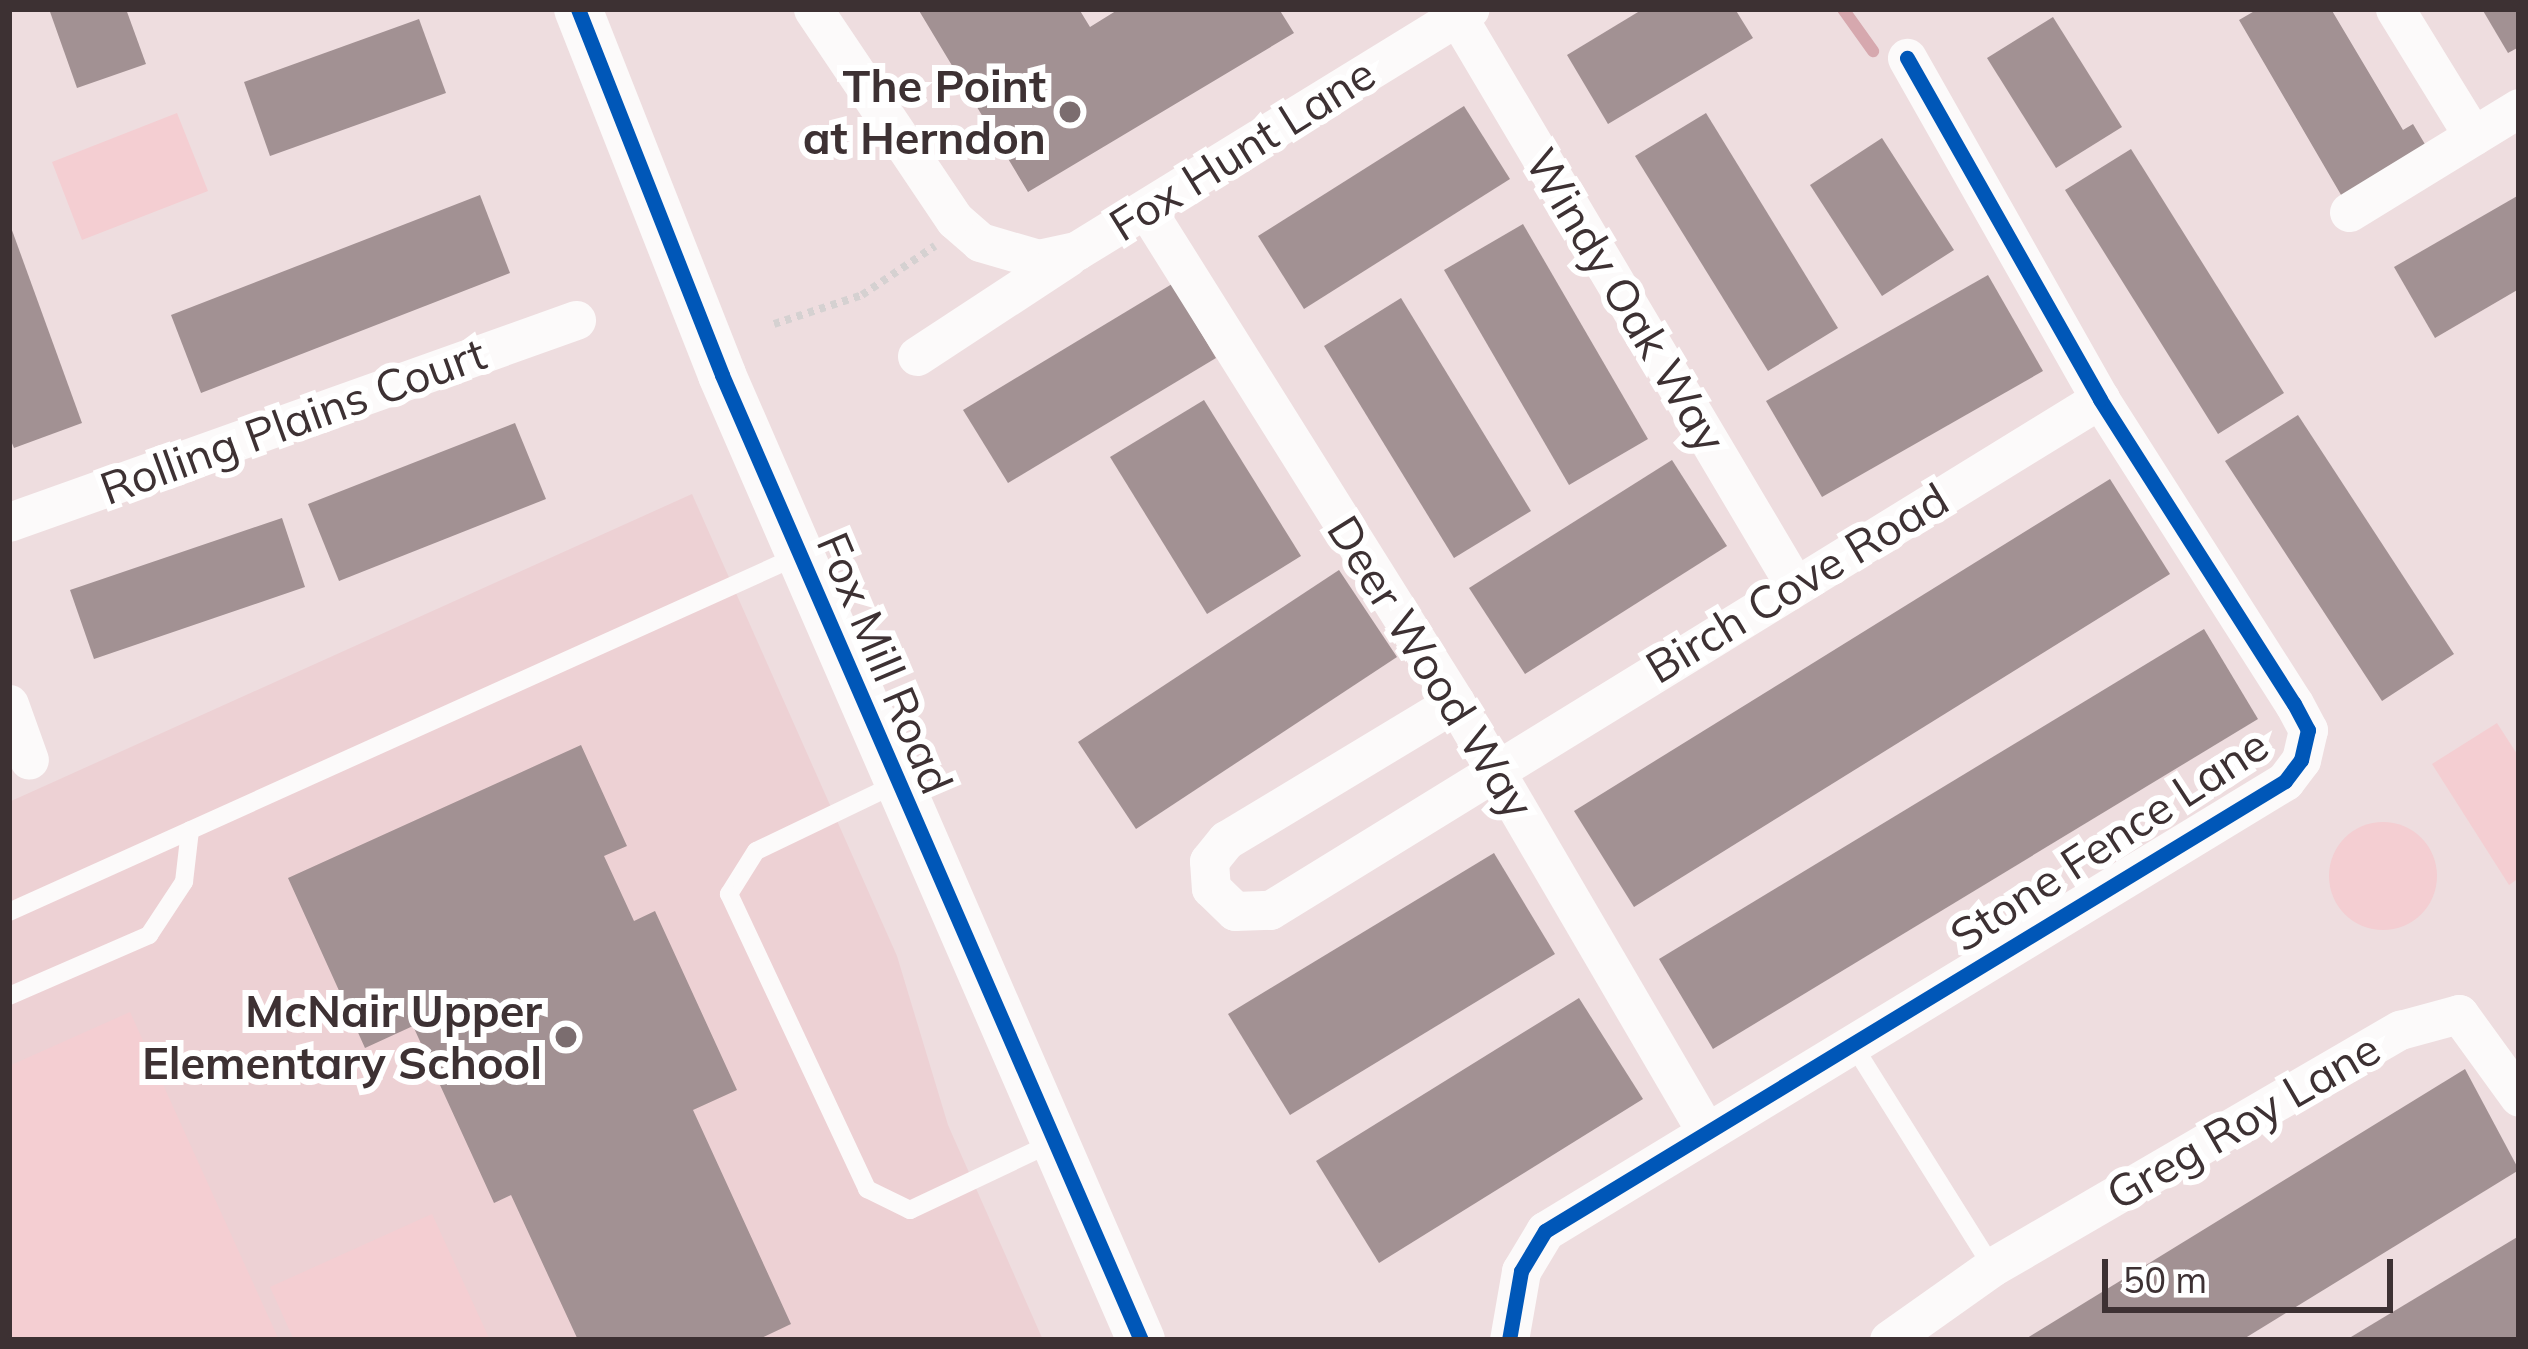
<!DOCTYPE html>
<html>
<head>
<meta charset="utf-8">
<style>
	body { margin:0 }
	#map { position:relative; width:2528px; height:1349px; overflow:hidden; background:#eedddf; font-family:Mulish,sans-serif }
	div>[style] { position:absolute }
	.built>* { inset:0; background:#edd1d4 }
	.green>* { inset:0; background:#f4ced2 }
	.round { border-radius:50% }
	.stream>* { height:12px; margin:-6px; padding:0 6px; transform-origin:6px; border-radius:6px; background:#d6a8ae }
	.building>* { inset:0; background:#a29193 }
	.path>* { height:8px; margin-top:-4px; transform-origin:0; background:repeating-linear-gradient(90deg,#d5d1d1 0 6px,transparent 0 12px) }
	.service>* { height:18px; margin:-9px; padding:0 9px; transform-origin:9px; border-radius:9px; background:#fcfafa }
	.minor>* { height:39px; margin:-19.5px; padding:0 19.5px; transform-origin:19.5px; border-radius:19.5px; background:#fcfafa }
	.tertiary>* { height:48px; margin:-24px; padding:0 24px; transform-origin:24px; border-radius:24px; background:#fcfafa }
	.cycleway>* { height:15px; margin:-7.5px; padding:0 7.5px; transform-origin:7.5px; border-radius:7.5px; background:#0057b8 }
	.dots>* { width:33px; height:33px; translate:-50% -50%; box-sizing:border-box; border:6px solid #fff; border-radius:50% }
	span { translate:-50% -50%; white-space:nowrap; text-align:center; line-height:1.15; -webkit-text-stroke:12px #fff; paint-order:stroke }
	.poi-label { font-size:45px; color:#3d3133; font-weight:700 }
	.right { translate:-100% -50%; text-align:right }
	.street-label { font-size:45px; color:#3d3133 }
	.frame { position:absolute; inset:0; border:12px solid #3d3133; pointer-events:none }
	.scale { position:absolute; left:2102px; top:1259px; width:291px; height:54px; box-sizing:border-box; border:6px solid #3d3133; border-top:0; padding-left:15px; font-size:36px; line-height:42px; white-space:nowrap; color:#3d3133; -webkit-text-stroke:9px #fff; paint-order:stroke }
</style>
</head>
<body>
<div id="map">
	<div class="built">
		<div style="clip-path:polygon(692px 494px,897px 956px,948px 1125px,1043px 1340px,9px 1340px,9px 802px)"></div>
	</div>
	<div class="green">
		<div style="clip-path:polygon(177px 113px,208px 191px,82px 240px,52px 162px)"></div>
		<div style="clip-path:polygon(2497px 723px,2519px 757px,2519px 878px,2509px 885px,2432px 764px)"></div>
		<div class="round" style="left:2329px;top:822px;width:108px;height:108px"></div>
		<div style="clip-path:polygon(130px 1012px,279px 1340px,9px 1340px,9px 1066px)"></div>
		<div style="clip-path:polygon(432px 1214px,490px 1340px,294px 1340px,270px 1287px)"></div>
	</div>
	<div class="stream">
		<div style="left:1843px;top:9px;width:52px;rotate:54.5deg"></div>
	</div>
	<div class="building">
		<div style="clip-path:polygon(49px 9px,126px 9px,146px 64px,77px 88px)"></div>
		<div style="clip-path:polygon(918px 9px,1079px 9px,1090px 27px,1119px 9px,1279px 9px,1294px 33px,1028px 192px)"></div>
		<div style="clip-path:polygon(1643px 9px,1735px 9px,1753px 38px,1608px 124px,1567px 55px)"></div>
		<div style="clip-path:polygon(2258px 9px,2331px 9px,2403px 130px,2413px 124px,2429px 151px,2344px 200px,2239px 20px)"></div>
		<div style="clip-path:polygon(2482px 9px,2519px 9px,2519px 47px,2508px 53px)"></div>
		<div style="clip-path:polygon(2053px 17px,2122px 127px,2056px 168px,1987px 58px)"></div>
		<div style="clip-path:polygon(419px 19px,446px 93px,270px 156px,244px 82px)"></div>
		<div style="clip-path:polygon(1464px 106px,1510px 179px,1304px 309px,1258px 236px)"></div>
		<div style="clip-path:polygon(1706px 113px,1838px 328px,1768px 371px,1635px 156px)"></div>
		<div style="clip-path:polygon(1882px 138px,1954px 250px,1882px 296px,1810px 185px)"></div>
		<div style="clip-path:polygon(2131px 149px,2284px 393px,2218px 434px,2065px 190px)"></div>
		<div style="clip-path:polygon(480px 195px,510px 273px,201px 393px,171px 315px)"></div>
		<div style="clip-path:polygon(2519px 195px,2519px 289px,2435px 338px,2394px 267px)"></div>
		<div style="clip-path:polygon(9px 222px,82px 423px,14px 448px,9px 436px)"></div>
		<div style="clip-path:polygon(1523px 224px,1648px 439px,1569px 485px,1444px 270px)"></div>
		<div style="clip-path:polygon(1988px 275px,2043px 371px,1822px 497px,1766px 401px)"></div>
		<div style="clip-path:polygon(1172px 284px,1216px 358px,1008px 483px,963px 410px)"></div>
		<div style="clip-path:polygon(1401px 298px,1531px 511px,1454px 558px,1324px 346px)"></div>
		<div style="clip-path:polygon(1204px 400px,1301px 556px,1207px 614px,1110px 457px)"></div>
		<div style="clip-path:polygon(2298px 415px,2454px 654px,2382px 701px,2225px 461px)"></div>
		<div style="clip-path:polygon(515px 423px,546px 499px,339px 581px,308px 504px)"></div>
		<div style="clip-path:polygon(1672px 460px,1727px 546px,1525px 674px,1469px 588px)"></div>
		<div style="clip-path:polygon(2110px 479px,2170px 574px,1634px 907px,1574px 811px)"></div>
		<div style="clip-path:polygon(282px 518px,305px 587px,94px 659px,70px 590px)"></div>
		<div style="clip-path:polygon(1339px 570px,1397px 657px,1136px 829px,1078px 742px)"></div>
		<div style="clip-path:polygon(2204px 629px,2258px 719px,1713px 1049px,1659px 959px)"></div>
		<div style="clip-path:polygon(581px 745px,627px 846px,604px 856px,634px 921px,655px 911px,737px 1090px,693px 1110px,791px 1324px,757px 1340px,578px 1340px,511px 1195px,494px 1203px,413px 1026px,365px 1048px,288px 878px)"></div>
		<div style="clip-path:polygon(1494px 853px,1555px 954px,1290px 1115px,1228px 1014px)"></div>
		<div style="clip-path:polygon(1579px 998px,1643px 1099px,1379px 1263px,1316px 1161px)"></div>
		<div style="clip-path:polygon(2465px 1069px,2519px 1170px,2242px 1340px,2024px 1340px)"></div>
		<div style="clip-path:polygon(2519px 1236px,2519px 1340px,2346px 1340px)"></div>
	</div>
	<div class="path">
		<div style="left:774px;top:324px;width:93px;rotate:-18.2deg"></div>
		<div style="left:862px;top:295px;width:88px;rotate:-33.9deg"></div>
	</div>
	<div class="service">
		<div style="left:898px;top:783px;width:157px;rotate:154.4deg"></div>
		<div style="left:756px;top:851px;width:51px;rotate:122.1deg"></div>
		<div style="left:729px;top:894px;width:326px;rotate:64.9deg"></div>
		<div style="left:867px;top:1189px;width:48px;rotate:26deg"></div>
		<div style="left:910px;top:1210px;width:157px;rotate:-25.3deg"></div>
		<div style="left:9px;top:912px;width:866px;rotate:-24.29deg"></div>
		<div style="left:9px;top:996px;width:153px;rotate:-23.5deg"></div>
		<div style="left:149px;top:935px;width:64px;rotate:-56.6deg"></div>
		<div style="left:184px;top:882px;width:52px;rotate:-83.4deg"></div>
		<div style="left:1853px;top:1045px;width:262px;rotate:57.9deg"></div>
	</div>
	<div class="minor">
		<div style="left:813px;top:9px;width:254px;rotate:56.1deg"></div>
		<div style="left:955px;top:220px;width:33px;rotate:41deg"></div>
		<div style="left:980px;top:242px;width:60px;rotate:16.3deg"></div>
		<div style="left:1038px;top:259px;width:39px;rotate:-12deg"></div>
		<div style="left:1076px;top:251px;width:462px;rotate:-31.6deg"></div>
		<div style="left:2395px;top:9px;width:149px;rotate:58.4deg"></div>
		<div style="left:1457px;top:16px;width:660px;rotate:59.32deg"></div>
		<div style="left:1146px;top:209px;width:582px;rotate:57.92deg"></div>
		<div style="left:1455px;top:702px;width:498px;rotate:59.7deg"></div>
		<div style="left:2349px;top:212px;width:199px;rotate:-31.5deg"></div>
		<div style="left:917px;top:356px;width:181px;rotate:-33.3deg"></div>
		<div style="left:9px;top:522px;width:602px;rotate:-19.61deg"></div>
		<div style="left:1455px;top:702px;width:267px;rotate:148.9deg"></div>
		<div style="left:1226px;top:840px;width:27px;rotate:129deg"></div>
		<div style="left:1209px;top:861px;width:27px;rotate:86deg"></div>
		<div style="left:1211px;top:888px;width:33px;rotate:44deg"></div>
		<div style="left:1235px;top:911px;width:35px;rotate:-2deg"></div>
		<div style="left:1270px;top:910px;width:975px;rotate:-31.62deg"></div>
		<div style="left:9px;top:704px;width:59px;rotate:70.3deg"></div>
		<div style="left:1509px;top:1340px;width:70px;rotate:-80.1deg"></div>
		<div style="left:1521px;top:1271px;width:47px;rotate:-59deg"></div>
		<div style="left:1545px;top:1231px;width:866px;rotate:-31.3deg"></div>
		<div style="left:2285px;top:781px;width:26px;rotate:-53deg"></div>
		<div style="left:2301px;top:760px;width:31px;rotate:-77deg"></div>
		<div style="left:2308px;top:730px;width:30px;rotate:-118deg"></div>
		<div style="left:2294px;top:704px;width:361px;rotate:-122.5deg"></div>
		<div style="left:2100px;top:399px;width:392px;rotate:-119.5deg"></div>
		<div style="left:1889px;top:1340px;width:126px;rotate:-35.3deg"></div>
		<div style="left:1992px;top:1267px;width:472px;rotate:-30.2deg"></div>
		<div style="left:2400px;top:1030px;width:61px;rotate:-15.2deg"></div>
		<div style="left:2459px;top:1014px;width:102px;rotate:54.1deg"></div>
	</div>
	<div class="tertiary">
		<div style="left:578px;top:9px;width:393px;rotate:68.5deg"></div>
		<div style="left:722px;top:375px;width:1052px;rotate:66.53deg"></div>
	</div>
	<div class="cycleway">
		<div style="left:578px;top:9px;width:393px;rotate:68.5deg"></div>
		<div style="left:722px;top:375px;width:1052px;rotate:66.53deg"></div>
		<div style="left:1509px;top:1340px;width:70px;rotate:-80.1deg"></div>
		<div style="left:1521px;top:1271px;width:47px;rotate:-59deg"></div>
		<div style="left:1545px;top:1231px;width:866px;rotate:-31.3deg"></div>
		<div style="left:2285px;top:781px;width:26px;rotate:-53deg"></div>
		<div style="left:2301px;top:760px;width:31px;rotate:-77deg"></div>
		<div style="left:2308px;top:730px;width:30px;rotate:-118deg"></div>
		<div style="left:2294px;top:704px;width:361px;rotate:-122.5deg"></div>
		<div style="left:2100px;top:399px;width:392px;rotate:-119.5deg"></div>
	</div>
	<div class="dots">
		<div style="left:1070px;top:112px;background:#7b6d6f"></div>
		<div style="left:566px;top:1037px;background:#7b6d6f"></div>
	</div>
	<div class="poi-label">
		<span class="right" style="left:1046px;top:112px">The Point<br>at Herndon</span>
		<span class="right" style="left:542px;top:1037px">McNair Upper<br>Elementary School</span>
	</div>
	<div class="street-label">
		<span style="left:1242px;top:149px;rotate:-32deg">Fox Hunt Lane</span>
		<span style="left:1626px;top:300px;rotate:59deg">Windy Oak Way</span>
		<span style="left:293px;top:421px;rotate:-20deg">Rolling Plains Court</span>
		<span style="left:1797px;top:583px;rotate:-31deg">Birch Cove Road</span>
		<span style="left:885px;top:663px;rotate:67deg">Fox Mill Road</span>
		<span style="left:1431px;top:667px;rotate:58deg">Deer Wood Way</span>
		<span style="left:2109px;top:840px;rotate:-33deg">Stone Fence Lane</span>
		<span style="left:2243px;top:1121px;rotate:-30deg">Greg Roy Lane</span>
	</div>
	<div class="frame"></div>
	<div class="scale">50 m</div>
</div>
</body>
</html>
